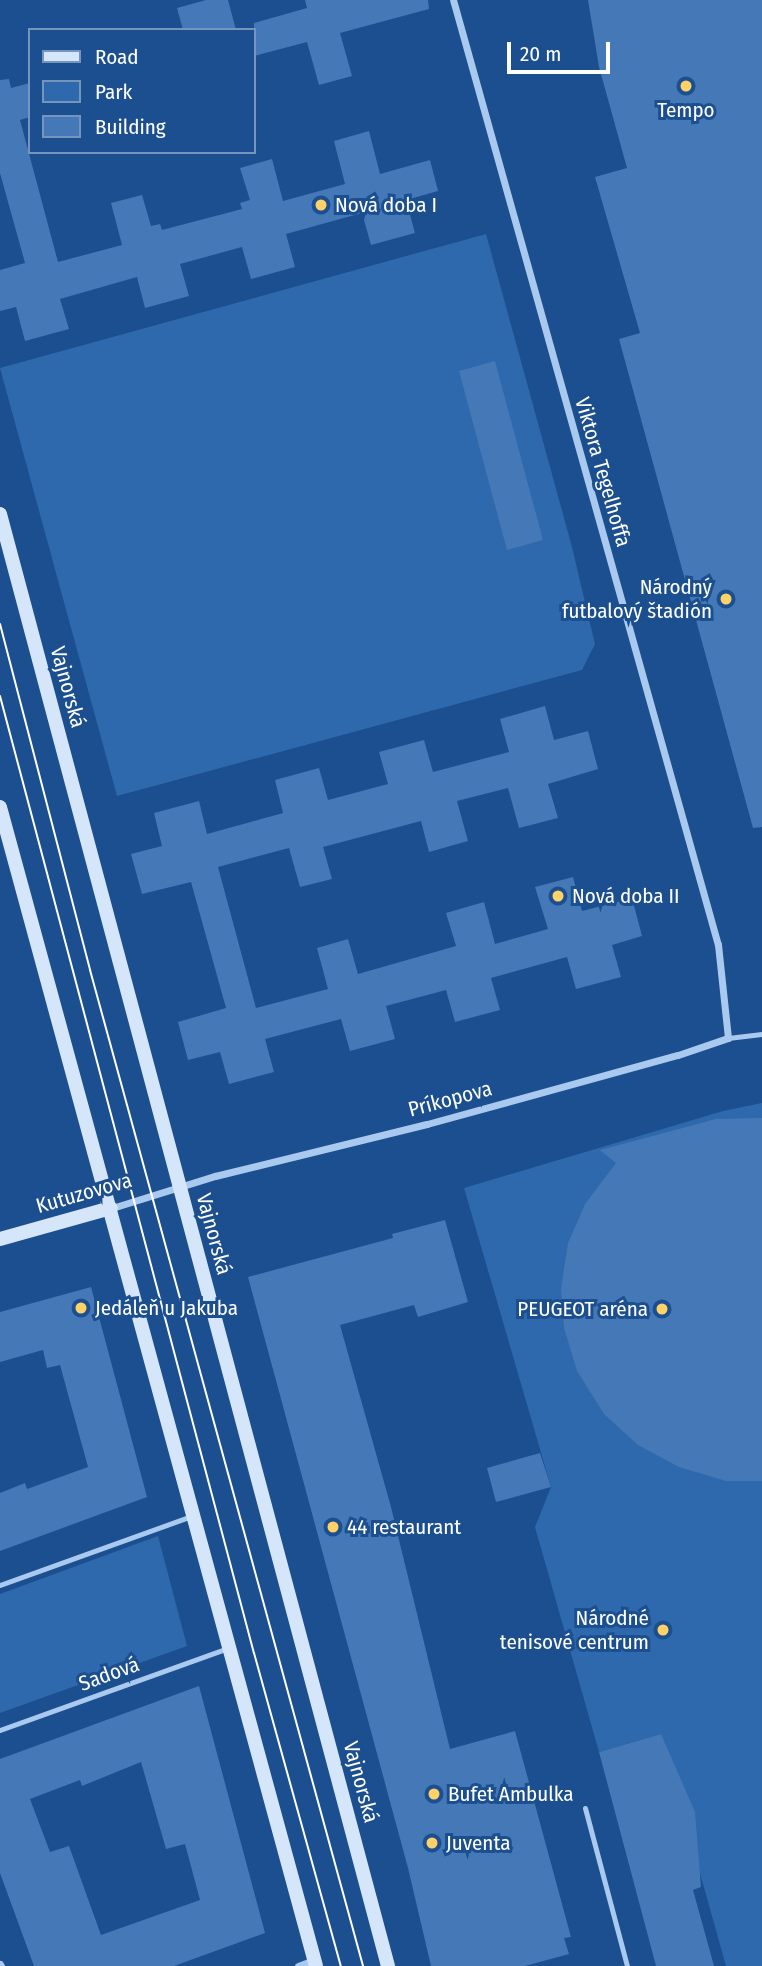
<!DOCTYPE html>
<html>
<head>
<meta charset="utf-8">
<style>
	body { margin:0 }
	#map { position:relative; width:762px; height:1966px; overflow:hidden; background:#1b4f8f; font-family:"Fira Sans Condensed",sans-serif }
	div>[style] { position:absolute }
	.green>* { inset:0; background:#2e69ad }
	.building>* { inset:0; background:#4478b7 }
	.lane>* { height:5px; margin:-2.5px; padding:0 2.5px; transform-origin:2.5px; border-radius:2.5px; background:#a9c9ee }
	.street>* { height:7px; margin:-3.5px; padding:0 3.5px; transform-origin:3.5px; border-radius:3.5px; background:#a9c9ee }
	.secondary>* { height:14px; margin:-7px; padding:0 7px; transform-origin:7px; border-radius:7px; background:#d6e6fa }
	.tram>* { height:2px; margin:-1px; padding:0 1px; transform-origin:1px; border-radius:1px; background:#fff }
	.dots>* { width:19px; height:19px; translate:-50% -50%; box-sizing:border-box; border:4px solid #1b4f8f; border-radius:50% }
	span { translate:-50% -50%; white-space:nowrap; text-align:center; line-height:1.15; -webkit-text-stroke:6px #1b4f8f; paint-order:stroke }
	.poi-label { font-size:21px; color:#fff }
	.left { translate:0 -50%; text-align:left }
	.right { translate:-100% -50%; text-align:right }
	.street-label { font-size:21px; color:#fff }
	.legend { position:absolute; left:28px; top:28px; width:228px; height:126px; box-sizing:border-box; background:#1b4f8f; border:2px solid #7695bc; margin:0; padding:9px 12px; list-style:none; font-size:21px; color:#fff }
	.legend li { display:flex; align-items:center; gap:14px; height:35px }
	.legend b { width:35px; border:2px solid #7695bc }
	.scale { position:absolute; left:507px; top:42px; width:103px; height:32px; box-sizing:border-box; border:4px solid #fff; border-top:0; padding-left:9px; font-size:21px; line-height:24px; white-space:nowrap; color:#fff; -webkit-text-stroke:5px #1b4f8f; paint-order:stroke }
</style>
</head>
<body>
<div id="map">
	<div class="green">
		<div style="clip-path:polygon(486px 234px,572px 547px,595px 644px,582px 670px,117px 796px,0 368px)"></div>
		<div style="clip-path:polygon(762px 1103px,762px 1966px,726px 1966px,661px 1734px,599px 1752px,535px 1527px,551px 1487px,464px 1188px,723px 1111px)"></div>
		<div style="clip-path:polygon(158px 1536px,187px 1646px,0 1713px,0 1594px)"></div>
	</div>
	<div class="building">
		<div style="clip-path:polygon(206px 0,228px 0,236px 30px,183px 30px,177px 8px)"></div>
		<div style="clip-path:polygon(305px 0,428px 0,429px 9px,340px 33px,352px 76px,319px 85px,307px 42px,254px 56px,254px 23px,307px 8px)"></div>
		<div style="clip-path:polygon(588px 0,762px 0,762px 827px,753px 828px,619px 339px,640px 333px,595px 177px,627px 168px,599px 67px)"></div>
		<div style="clip-path:polygon(9px 79px,11px 88px,30px 83px,30px 117px,20px 120px,58px 262px,122px 245px,111px 203px,142px 195px,151px 226px,160px 224px,162px 230px,242px 209px,240px 203px,250px 200px,240px 168px,272px 159px,283px 201px,345px 184px,334px 141px,369px 131px,380px 174px,430px 160px,438px 191px,406px 200px,415px 233px,371px 245px,362px 213px,286px 234px,295px 267px,251px 279px,242px 247px,180px 264px,189px 296px,145px 308px,137px 277px,60px 299px,69px 329px,25px 341px,16px 307px,0 311px,0 270px,25px 263px,0 173px,0 80px)"></div>
		<div style="clip-path:polygon(495px 361px,543px 540px,507px 550px,459px 371px)"></div>
		<div style="clip-path:polygon(545px 706px,554px 740px,588px 731px,598px 769px,548px 784px,558px 818px,519px 828px,508px 788px,457px 801px,468px 841px,429px 852px,421px 821px,323px 847px,332px 879px,300px 887px,289px 848px,218px 867px,256px 1008px,328px 989px,317px 948px,348px 939px,358px 974px,456px 946px,446px 913px,484px 902px,495px 944px,548px 929px,535px 887px,573px 877px,582px 911px,632px 898px,642px 936px,612px 945px,621px 977px,576px 989px,567px 957px,491px 978px,500px 1010px,455px 1022px,446px 990px,386px 1006px,395px 1039px,350px 1051px,341px 1019px,265px 1039px,274px 1072px,229px 1084px,220px 1052px,188px 1060px,178px 1022px,226px 1008px,191px 882px,142px 894px,131px 854px,162px 846px,154px 813px,199px 801px,207px 834px,283px 813px,275px 780px,319px 768px,328px 800px,388px 784px,379px 752px,424px 740px,433px 772px,509px 752px,500px 719px)"></div>
		<div style="clip-path:polygon(762px 1118px,762px 1481px,726px 1481px,679px 1467px,638px 1445px,604px 1414px,577px 1371px,564px 1328px,561px 1289px,568px 1243px,576px 1225px,585px 1204px,616px 1163px,600px 1150px,716px 1119px)"></div>
		<div style="clip-path:polygon(445px 1220px,468px 1302px,418px 1317px,414px 1305px,340px 1325px,391px 1507px,450px 1749px,515px 1731px,571px 1937px,564px 1938px,569px 1954px,525px 1966px,431px 1966px,408px 1868px,248px 1277px,393px 1238px,392px 1234px)"></div>
		<div style="clip-path:polygon(91px 1287px,147px 1497px,0 1551px,0 1493px,25px 1483px,27px 1489px,88px 1467px,60px 1365px,47px 1368px,43px 1350px,0 1362px,0 1312px)"></div>
		<div style="clip-path:polygon(540px 1453px,551px 1487px,496px 1502px,487px 1468px)"></div>
		<div style="clip-path:polygon(evenodd,199px 1686px,265px 1933px,174px 1966px,34px 1966px,0 1873px,0 1759px,199px 1686px,141px 1762px,166px 1849px,185px 1844px,200px 1900px,101px 1935px,69px 1846px,50px 1852px,30px 1799px,80px 1780px,82px 1786px,141px 1762px)"></div>
		<div style="clip-path:polygon(661px 1734px,695px 1812px,701px 1887px,693px 1890px,714px 1966px,656px 1966px,599px 1752px)"></div>
	</div>
	<div class="lane">
		<div style="left:728px;top:1038px;width:34px;rotate:-7deg"></div>
		<div style="left:0;top:1585px;width:204px;rotate:-19.8deg"></div>
		<div style="left:0;top:1730px;width:242px;rotate:-19.8deg"></div>
		<div style="left:585px;top:1808px;width:163px;rotate:75.1deg"></div>
	</div>
	<div class="street">
		<div style="left:112px;top:1208px;width:108px;rotate:-17.3deg"></div>
		<div style="left:215px;top:1176px;width:218px;rotate:-13.8deg"></div>
		<div style="left:427px;top:1124px;width:260px;rotate:-15.4deg"></div>
		<div style="left:678px;top:1055px;width:53px;rotate:-18.8deg"></div>
		<div style="left:728px;top:1038px;width:94px;rotate:-96.1deg"></div>
		<div style="left:718px;top:945px;width:981px;rotate:-105.66deg"></div>
		<div style="left:0;top:1964px;width:2px;rotate:63deg"></div>
		<div style="left:298px;top:1966px;width:17px;rotate:-21deg"></div>
	</div>
	<div class="secondary">
		<div style="left:0;top:514px;width:1503px;rotate:75.04deg"></div>
		<div style="left:0;top:807px;width:1201px;rotate:74.75deg"></div>
		<div style="left:0;top:1239px;width:115px;rotate:-15.6deg"></div>
	</div>
	<div class="tram">
		<div style="left:0;top:624px;width:358px;rotate:75.4deg"></div>
		<div style="left:90px;top:970px;width:1033px;rotate:74.67deg"></div>
		<div style="left:0;top:696px;width:990px;rotate:75.14deg"></div>
		<div style="left:254px;top:1653px;width:325px;rotate:74.5deg"></div>
	</div>
	<div class="dots">
		<div style="left:686px;top:86px;background:#ffd166"></div>
		<div style="left:321px;top:205px;background:#ffd166"></div>
		<div style="left:726px;top:599px;background:#ffd166"></div>
		<div style="left:558px;top:896px;background:#ffd166"></div>
		<div style="left:81px;top:1308px;background:#ffd166"></div>
		<div style="left:662px;top:1309px;background:#ffd166"></div>
		<div style="left:333px;top:1527px;background:#ffd166"></div>
		<div style="left:663px;top:1630px;background:#ffd166"></div>
		<div style="left:434px;top:1794px;background:#ffd166"></div>
		<div style="left:432px;top:1843px;background:#ffd166"></div>
	</div>
	<div class="poi-label">
		<span style="left:686px;top:110px">Tempo</span>
		<span class="left" style="left:335px;top:205px">Nová doba I</span>
		<span class="right" style="left:712px;top:599px">Národný<br>futbalový štadión</span>
		<span class="left" style="left:572px;top:896px">Nová doba II</span>
		<span class="left" style="left:95px;top:1308px">Jedáleň u Jakuba</span>
		<span class="right" style="left:648px;top:1309px">PEUGEOT aréna</span>
		<span class="left" style="left:347px;top:1527px">44 restaurant</span>
		<span class="right" style="left:649px;top:1630px">Národné<br>tenisové centrum</span>
		<span class="left" style="left:448px;top:1794px">Bufet Ambulka</span>
		<span class="left" style="left:446px;top:1843px">Juventa</span>
	</div>
	<div class="street-label">
		<span style="left:603px;top:472px;rotate:74deg">Viktora Tegelhoffa</span>
		<span style="left:68px;top:687px;rotate:75deg">Vajnorská</span>
		<span style="left:450px;top:1099px;rotate:-15deg">Príkopova</span>
		<span style="left:84px;top:1193px;rotate:-16deg">Kutuzovova</span>
		<span style="left:214px;top:1234px;rotate:75deg">Vajnorská</span>
		<span style="left:109px;top:1674px;rotate:-20deg">Sadová</span>
		<span style="left:361px;top:1782px;rotate:75deg">Vajnorská</span>
	</div>
	<ul class="legend">
	<li><b style="height:9px;background:#d6e6fa"></b>Road</li>
	<li><b style="height:19px;background:#2e69ad"></b>Park</li>
	<li><b style="height:19px;background:#4478b7"></b>Building</li>
	</ul>
	<div class="scale">20 m</div>
</div>
</body>
</html>
